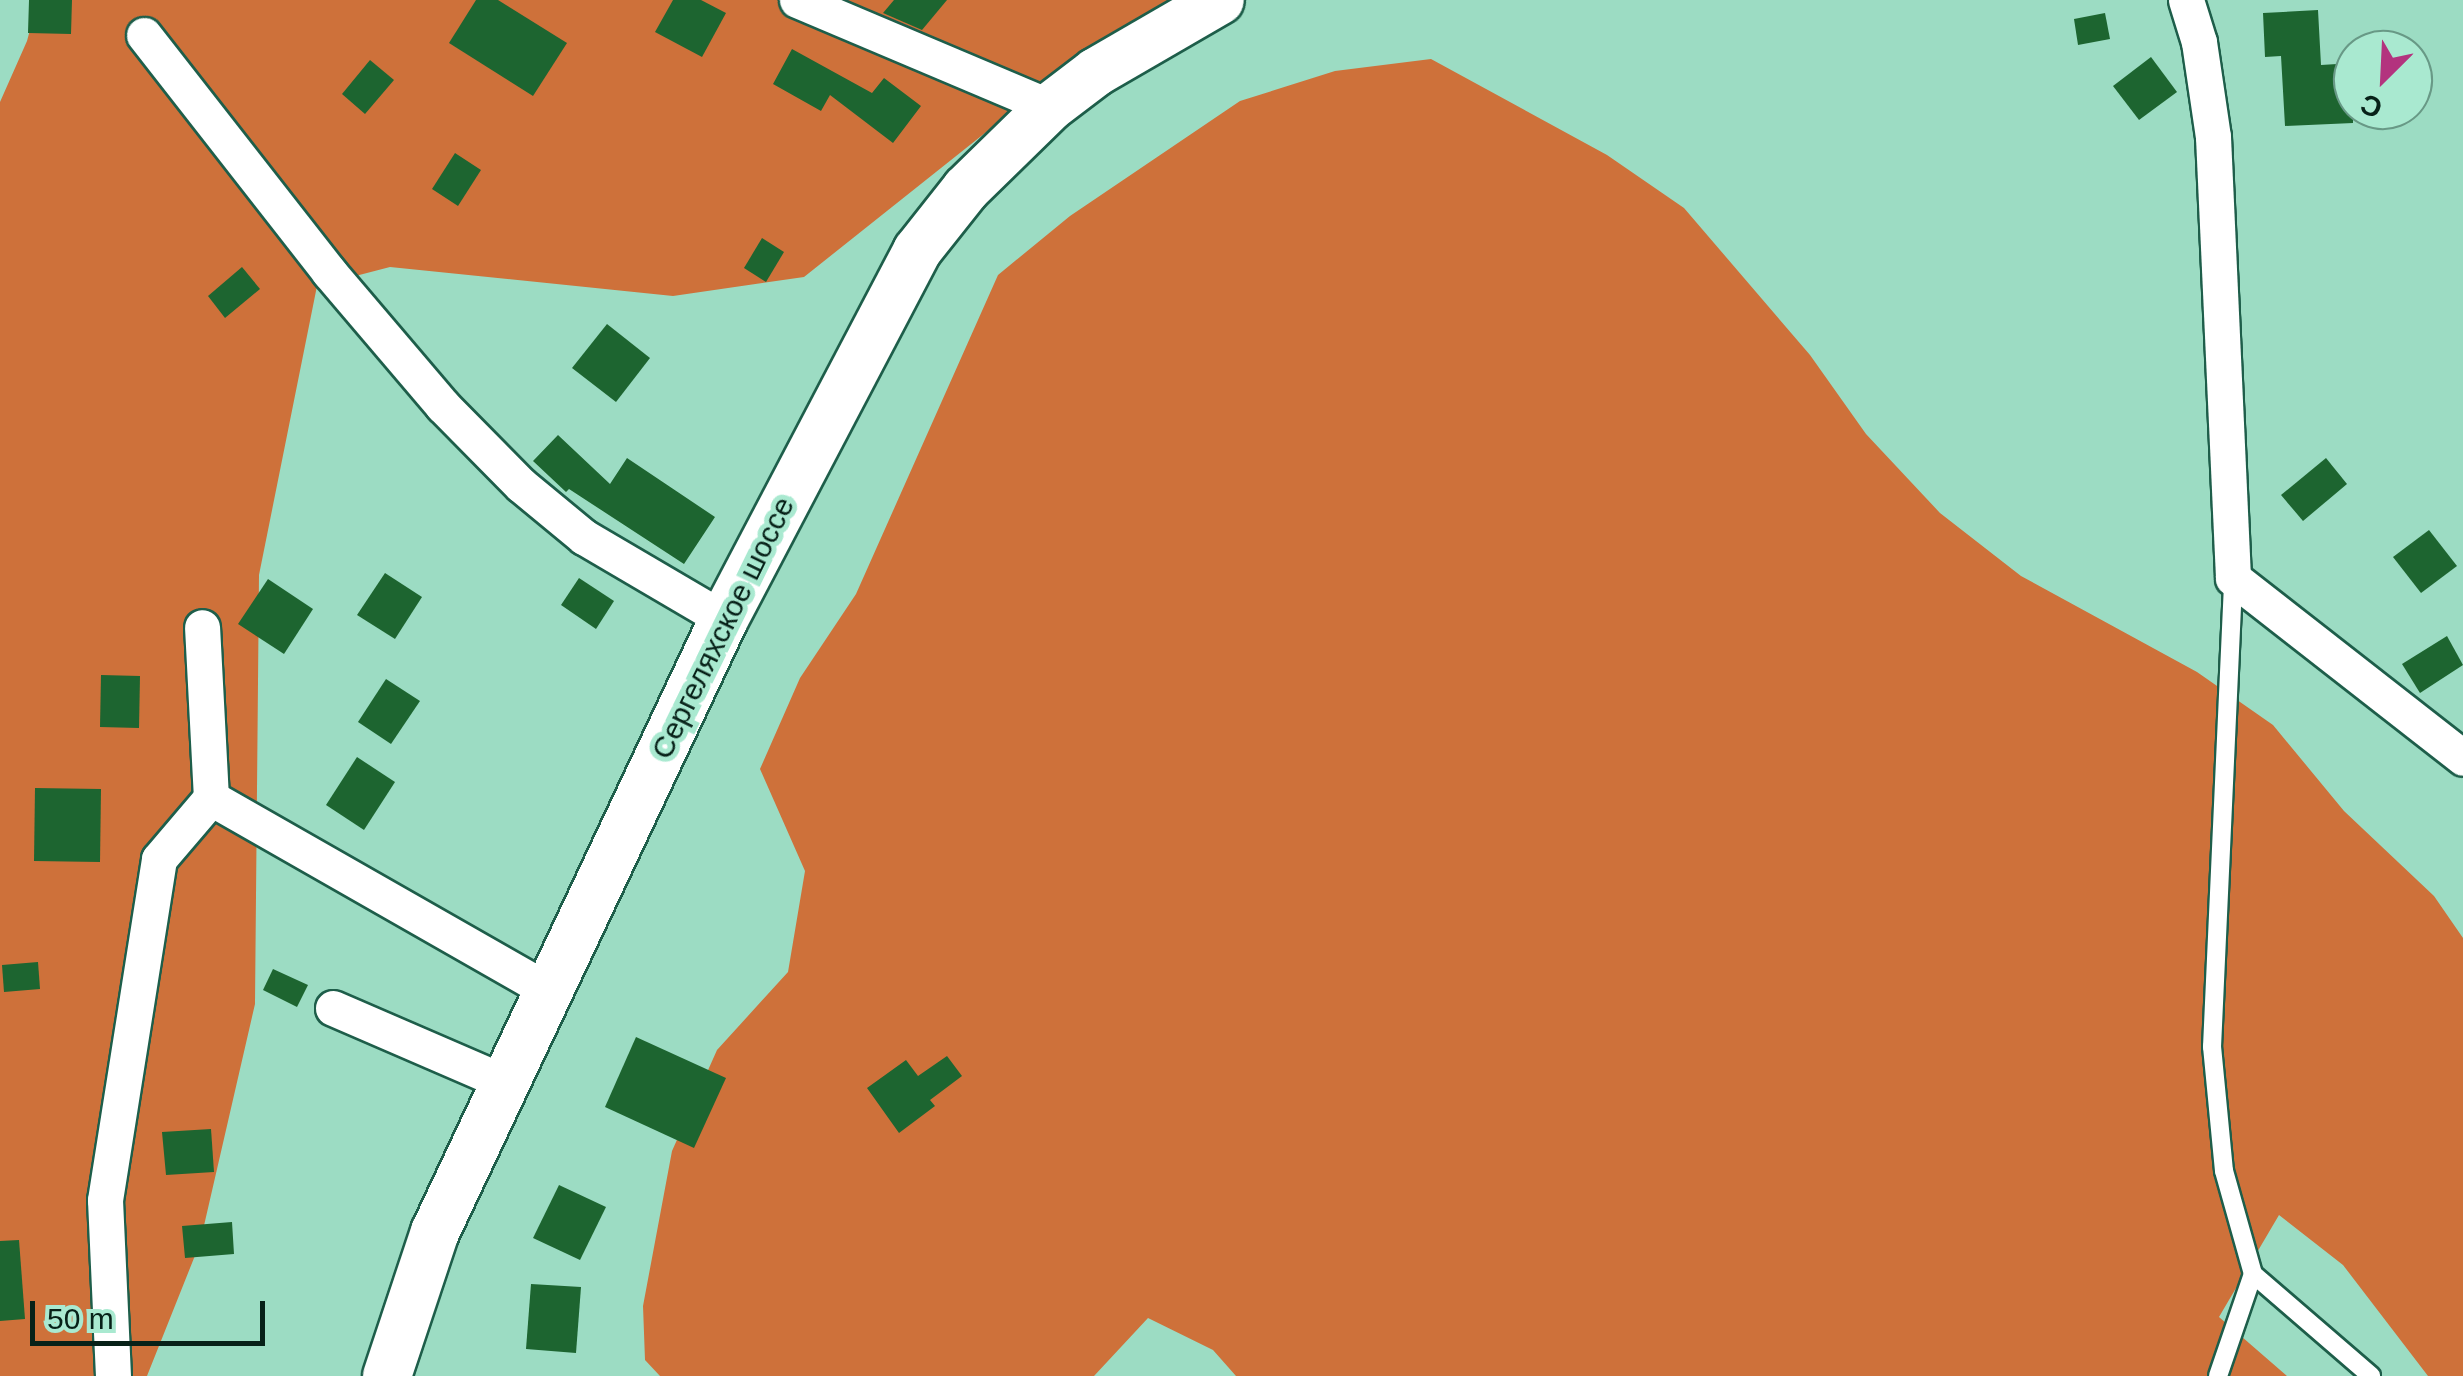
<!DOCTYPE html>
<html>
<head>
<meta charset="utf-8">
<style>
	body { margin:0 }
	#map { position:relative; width:2463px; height:1376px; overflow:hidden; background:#9cdcc3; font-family:Arial,sans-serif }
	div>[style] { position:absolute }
	.forest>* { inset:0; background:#ce713a }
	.building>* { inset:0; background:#1d6530 }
	.roads { filter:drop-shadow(2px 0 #1e5e4a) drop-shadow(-2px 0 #1e5e4a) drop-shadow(0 2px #1e5e4a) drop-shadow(0 -2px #1e5e4a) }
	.service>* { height:18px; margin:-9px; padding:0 9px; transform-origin:9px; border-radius:9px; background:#fff }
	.minor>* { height:35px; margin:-17.5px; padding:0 17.5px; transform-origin:17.5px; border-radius:17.5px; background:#fff }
	.secondary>* { height:48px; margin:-24px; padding:0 24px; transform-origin:24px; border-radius:24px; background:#fff }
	span { translate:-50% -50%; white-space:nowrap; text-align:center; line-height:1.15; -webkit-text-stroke:10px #a9e9d0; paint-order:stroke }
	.street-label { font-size:30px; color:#072118 }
	.north { position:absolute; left:2333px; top:30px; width:100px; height:100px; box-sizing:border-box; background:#a9e9d0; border:2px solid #689986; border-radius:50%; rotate:204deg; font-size:28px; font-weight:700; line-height:40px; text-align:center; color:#072118 }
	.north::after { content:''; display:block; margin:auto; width:35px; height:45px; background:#b3337e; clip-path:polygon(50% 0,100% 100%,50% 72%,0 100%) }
	.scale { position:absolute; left:30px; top:1301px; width:235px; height:45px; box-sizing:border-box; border:5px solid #072118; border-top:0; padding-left:12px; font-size:30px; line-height:35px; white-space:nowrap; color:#072118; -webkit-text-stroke:8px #a9e9d0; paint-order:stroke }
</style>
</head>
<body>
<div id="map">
	<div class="forest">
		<div style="clip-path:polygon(38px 0,1184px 0,1083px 55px,804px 277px,673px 296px,390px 267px,317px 286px,259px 575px,255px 1004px,200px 1243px,147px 1376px,0 1376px,0 102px,27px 41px)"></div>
		<div style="clip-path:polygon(1431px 59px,1607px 155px,1684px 208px,1810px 355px,1866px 434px,1940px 513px,2021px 576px,2197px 672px,2273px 725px,2344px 811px,2434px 896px,2463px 938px,2463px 1376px,2428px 1376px,2343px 1265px,2279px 1215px,2219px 1317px,2287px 1376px,1236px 1376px,1213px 1350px,1148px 1318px,1094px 1376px,660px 1376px,645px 1360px,643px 1306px,672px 1151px,717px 1050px,788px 972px,805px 871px,760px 769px,800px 678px,856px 594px,998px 275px,1070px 216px,1240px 101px,1335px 71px)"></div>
	</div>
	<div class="building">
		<div style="clip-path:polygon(29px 0,72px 0,71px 34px,28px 33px)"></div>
		<div style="clip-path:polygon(476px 0,498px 0,567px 43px,533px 96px,449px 43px)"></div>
		<div style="clip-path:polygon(673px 0,701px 0,726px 13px,702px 57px,655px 32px)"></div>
		<div style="clip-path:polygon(894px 0,947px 0,922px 30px,883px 13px)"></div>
		<div style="clip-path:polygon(2318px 10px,2321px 65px,2353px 63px,2353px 123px,2285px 126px,2281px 56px,2265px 57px,2263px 13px)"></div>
		<div style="clip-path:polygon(2105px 13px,2110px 39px,2078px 45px,2074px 19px)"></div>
		<div style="clip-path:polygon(792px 49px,872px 93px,884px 78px,921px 106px,893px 143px,830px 95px,821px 111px,773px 84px)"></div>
		<div style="clip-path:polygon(2151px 57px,2177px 92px,2139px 120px,2113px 86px)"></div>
		<div style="clip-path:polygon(370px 60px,394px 80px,365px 114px,342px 94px)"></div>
		<div style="clip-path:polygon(455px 153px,481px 170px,458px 206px,432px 189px)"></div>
		<div style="clip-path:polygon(762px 238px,784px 252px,766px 282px,744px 268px)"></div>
		<div style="clip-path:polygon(242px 267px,260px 289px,225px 318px,208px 296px)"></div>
		<div style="clip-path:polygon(607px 324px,650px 358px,616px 402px,572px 368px)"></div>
		<div style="clip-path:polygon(558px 435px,610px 484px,627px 458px,715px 517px,684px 564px,569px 489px,566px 492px,533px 461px)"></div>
		<div style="clip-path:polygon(2326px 458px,2347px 484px,2303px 521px,2281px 495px)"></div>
		<div style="clip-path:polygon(2429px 530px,2457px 566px,2421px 593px,2393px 557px)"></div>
		<div style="clip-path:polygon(385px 573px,422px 597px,395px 639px,357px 615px)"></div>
		<div style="clip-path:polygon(579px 578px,614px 601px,596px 629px,561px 605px)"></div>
		<div style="clip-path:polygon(268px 579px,313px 609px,284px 654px,238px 624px)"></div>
		<div style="clip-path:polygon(2447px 636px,2463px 665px,2420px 693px,2402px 664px)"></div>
		<div style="clip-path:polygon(101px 675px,140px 676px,139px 728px,100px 727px)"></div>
		<div style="clip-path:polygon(386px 679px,420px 701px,391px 744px,358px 722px)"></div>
		<div style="clip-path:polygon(357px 757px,395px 782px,364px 830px,326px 805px)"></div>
		<div style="clip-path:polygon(35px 788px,101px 789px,100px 862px,34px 861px)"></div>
		<div style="clip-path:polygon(38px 962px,40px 989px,4px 992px,2px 965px)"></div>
		<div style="clip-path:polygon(273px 969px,308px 985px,297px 1007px,263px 990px)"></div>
		<div style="clip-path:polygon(636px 1037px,726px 1078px,694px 1148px,605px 1107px)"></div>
		<div style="clip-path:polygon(947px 1056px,962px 1076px,930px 1100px,935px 1106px,899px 1133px,867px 1088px,906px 1060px,918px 1076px)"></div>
		<div style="clip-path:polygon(211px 1129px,214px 1172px,166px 1175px,162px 1132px)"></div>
		<div style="clip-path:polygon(559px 1185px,606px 1207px,580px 1260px,533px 1238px)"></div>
		<div style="clip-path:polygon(232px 1222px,234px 1254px,185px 1258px,182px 1226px)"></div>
		<div style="clip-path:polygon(19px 1240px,25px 1319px,0 1321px,0 1241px)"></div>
		<div style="clip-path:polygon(531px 1284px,581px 1287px,576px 1353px,526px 1349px)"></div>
	</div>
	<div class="roads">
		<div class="service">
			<div style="left:2253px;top:1274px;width:156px;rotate:40.8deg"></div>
			<div style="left:2218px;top:1376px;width:108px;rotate:-71.1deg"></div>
			<div style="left:2253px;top:1274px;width:107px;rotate:-105.7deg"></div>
			<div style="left:2224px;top:1171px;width:125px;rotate:-95.5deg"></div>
			<div style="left:2212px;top:1047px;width:468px;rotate:-87.4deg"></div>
		</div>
		<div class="minor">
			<div style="left:797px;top:0;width:275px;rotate:22.9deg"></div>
			<div style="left:2186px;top:0;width:44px;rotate:72.8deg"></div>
			<div style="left:2199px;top:42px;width:96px;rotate:81.6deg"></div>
			<div style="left:2213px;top:137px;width:441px;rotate:87.4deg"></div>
			<div style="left:2233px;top:578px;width:292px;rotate:38deg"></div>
			<div style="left:144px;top:35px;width:301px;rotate:52deg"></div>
			<div style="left:329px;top:272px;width:175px;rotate:49.6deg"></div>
			<div style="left:442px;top:405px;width:112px;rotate:45.4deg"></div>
			<div style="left:521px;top:485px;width:82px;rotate:39.5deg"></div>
			<div style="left:584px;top:537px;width:162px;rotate:30.4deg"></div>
			<div style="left:211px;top:798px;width:389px;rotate:29.7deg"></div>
			<div style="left:333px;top:1008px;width:189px;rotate:23.4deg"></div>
			<div style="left:113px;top:1376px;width:176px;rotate:-92.6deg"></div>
			<div style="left:105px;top:1200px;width:345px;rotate:-81deg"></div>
			<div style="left:159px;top:859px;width:80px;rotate:-49.6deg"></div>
			<div style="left:211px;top:798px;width:171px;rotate:-93deg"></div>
		</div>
		<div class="secondary">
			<div style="left:387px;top:1376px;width:152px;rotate:-71.6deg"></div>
			<div style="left:435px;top:1232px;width:678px;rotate:-64.76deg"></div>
			<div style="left:724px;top:619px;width:416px;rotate:-62.3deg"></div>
			<div style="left:917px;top:251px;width:79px;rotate:-51.7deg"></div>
			<div style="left:966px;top:189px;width:117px;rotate:-44.3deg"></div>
			<div style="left:1050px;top:107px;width:58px;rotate:-37.3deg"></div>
			<div style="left:1096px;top:72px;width:143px;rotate:-30.1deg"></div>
		</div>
	</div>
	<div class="street-label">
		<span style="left:723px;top:628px;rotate:-64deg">Сергеляхское шоссе</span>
	</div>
	<div class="north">С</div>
	<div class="scale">50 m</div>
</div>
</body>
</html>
